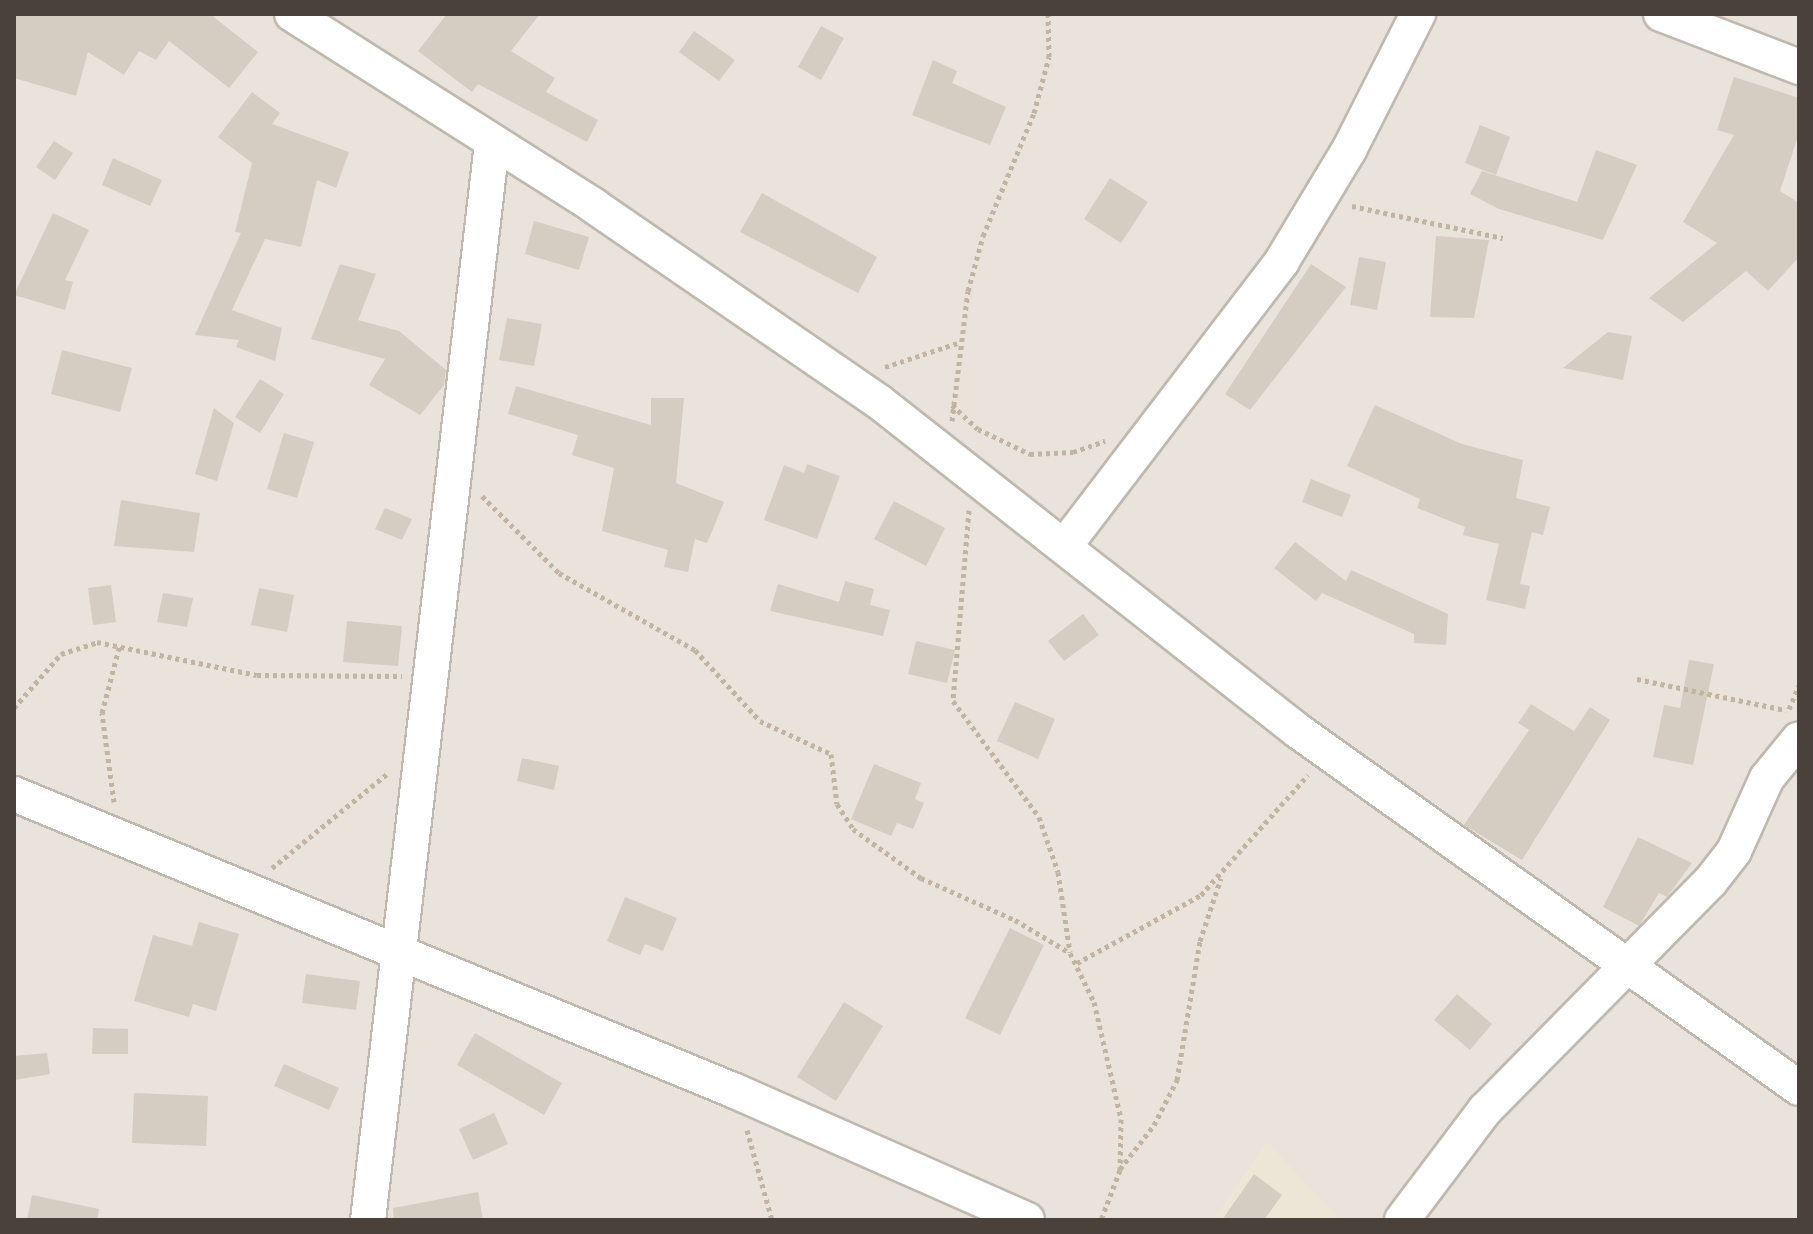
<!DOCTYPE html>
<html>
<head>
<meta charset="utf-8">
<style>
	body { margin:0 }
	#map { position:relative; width:1813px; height:1234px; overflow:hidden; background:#f5f2ec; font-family:Arial,sans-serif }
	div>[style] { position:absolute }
	.residential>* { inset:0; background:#e9e3db }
	.education>* { inset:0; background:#ede6d7 }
	.building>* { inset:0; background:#d6cdc2 }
	.path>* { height:5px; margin-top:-2.5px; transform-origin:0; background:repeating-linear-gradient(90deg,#c1b4a1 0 4px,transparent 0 8px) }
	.roads { filter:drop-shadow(2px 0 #c0b9af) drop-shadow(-2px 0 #c0b9af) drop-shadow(0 2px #c0b9af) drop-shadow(0 -2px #c0b9af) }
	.minor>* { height:34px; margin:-17px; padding:0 17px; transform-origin:17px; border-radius:17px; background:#fff }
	span { translate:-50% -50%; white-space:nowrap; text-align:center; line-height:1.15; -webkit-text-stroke:8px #fff; paint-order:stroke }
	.frame { position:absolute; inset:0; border:16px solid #4a423a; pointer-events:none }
</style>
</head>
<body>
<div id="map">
	<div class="residential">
		<div style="clip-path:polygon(14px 14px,1799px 14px,1799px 1220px,14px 1220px)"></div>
	</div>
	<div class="education">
		<div style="clip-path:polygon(1267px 1142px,1341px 1220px,1213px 1220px)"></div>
	</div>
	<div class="building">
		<div style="clip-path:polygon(14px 14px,210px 14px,258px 52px,229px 88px,169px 41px,156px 60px,139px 51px,124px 75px,88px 52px,76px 96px,14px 78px)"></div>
		<div style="clip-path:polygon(447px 14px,540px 14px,511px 51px,555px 78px,546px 92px,598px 120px,587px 142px,478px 84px,472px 92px,418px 51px)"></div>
		<div style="clip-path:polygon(821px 26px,844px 38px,821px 80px,798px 67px)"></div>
		<div style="clip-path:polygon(694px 31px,735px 60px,719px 81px,679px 52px)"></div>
		<div style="clip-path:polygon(933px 60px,957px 71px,952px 83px,1006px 107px,990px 145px,912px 115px)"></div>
		<div style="clip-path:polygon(1734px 77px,1799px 98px,1799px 133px,1780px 191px,1799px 203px,1799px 257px,1768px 291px,1746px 271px,1683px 322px,1649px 298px,1717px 243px,1683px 222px,1734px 135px,1717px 130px)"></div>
		<div style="clip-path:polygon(252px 92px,280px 113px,272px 124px,349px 152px,336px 188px,317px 180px,301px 247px,265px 239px,232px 310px,282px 328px,275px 361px,236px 347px,239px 340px,195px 335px,241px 233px,235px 232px,252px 163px,218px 137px)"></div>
		<div style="clip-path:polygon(1480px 125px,1510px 137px,1496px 175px,1465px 163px)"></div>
		<div style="clip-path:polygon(54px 141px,73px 153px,55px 180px,36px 167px)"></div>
		<div style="clip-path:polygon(1596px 150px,1637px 165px,1603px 240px,1499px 209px,1470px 194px,1482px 171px,1577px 202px)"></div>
		<div style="clip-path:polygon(113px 158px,162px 180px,150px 206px,102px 185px)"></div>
		<div style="clip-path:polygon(1110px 178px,1148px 202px,1121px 243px,1084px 219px)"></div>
		<div style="clip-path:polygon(762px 193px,877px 257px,858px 293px,740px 232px)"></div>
		<div style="clip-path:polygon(53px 213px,89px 230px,65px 280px,73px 282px,65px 310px,14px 295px)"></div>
		<div style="clip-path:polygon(534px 221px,589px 237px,579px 270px,525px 254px)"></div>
		<div style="clip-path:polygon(1436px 236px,1489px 240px,1474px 318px,1430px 317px)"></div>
		<div style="clip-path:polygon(1359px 257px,1386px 262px,1377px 310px,1350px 305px)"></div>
		<div style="clip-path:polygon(340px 264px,376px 274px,358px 320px,399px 331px,446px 370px,444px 385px,420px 415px,369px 385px,385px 359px,311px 339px)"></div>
		<div style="clip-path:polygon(1311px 264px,1346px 287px,1250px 410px,1225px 394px)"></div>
		<div style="clip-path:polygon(507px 318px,542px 324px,534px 366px,499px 360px)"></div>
		<div style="clip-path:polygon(1608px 332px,1632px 336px,1623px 380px,1563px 368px)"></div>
		<div style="clip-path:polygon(62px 350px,132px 368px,120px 412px,51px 394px)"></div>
		<div style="clip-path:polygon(260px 379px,284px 394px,260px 433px,235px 417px)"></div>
		<div style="clip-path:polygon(516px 386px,651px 425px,651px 398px,684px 398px,676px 483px,724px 502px,707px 543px,695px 539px,688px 572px,664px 567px,668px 550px,602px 531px,614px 468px,572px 455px,578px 435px,508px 414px)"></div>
		<div style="clip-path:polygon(1375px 405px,1462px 444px,1523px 460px,1516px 498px,1550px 507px,1543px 535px,1532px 532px,1520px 584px,1530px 586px,1525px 609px,1486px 600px,1499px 544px,1463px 535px,1465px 527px,1417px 508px,1420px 499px,1347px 466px)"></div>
		<div style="clip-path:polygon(214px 408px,234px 423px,217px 481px,195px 474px)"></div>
		<div style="clip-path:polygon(284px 433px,314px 442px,297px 498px,267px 489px)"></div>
		<div style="clip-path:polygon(807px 464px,840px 476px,817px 539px,764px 520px,784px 465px,804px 473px)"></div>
		<div style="clip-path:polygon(1311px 479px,1351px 495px,1342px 517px,1302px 502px)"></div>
		<div style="clip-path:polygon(121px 500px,200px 513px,194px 552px,114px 546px)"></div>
		<div style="clip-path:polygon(894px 501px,945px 528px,926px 566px,874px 539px)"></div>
		<div style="clip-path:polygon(385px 508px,412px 519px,402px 540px,375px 529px)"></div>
		<div style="clip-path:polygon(1295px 542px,1346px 581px,1351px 570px,1448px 614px,1446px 645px,1414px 643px,1414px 634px,1322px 593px,1316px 601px,1274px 568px)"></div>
		<div style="clip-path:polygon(845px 581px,874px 589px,870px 605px,890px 610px,883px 636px,770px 611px,778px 584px,839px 602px)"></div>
		<div style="clip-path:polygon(111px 585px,116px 622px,93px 625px,88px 588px)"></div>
		<div style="clip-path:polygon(259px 588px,294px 595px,287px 632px,251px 625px)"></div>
		<div style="clip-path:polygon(163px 593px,193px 598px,187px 627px,157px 622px)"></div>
		<div style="clip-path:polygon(1083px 614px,1099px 635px,1064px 661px,1048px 641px)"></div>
		<div style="clip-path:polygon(347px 621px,402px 626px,398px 666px,343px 662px)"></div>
		<div style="clip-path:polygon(916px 641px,955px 650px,947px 683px,908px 674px)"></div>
		<div style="clip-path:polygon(1689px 660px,1714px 664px,1693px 765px,1653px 757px,1664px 705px,1680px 708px)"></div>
		<div style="clip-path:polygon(1015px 702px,1055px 719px,1038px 759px,997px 741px)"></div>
		<div style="clip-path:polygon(1531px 704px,1574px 731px,1590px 707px,1610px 720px,1522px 860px,1464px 825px,1529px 730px,1518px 723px)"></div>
		<div style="clip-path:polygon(522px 758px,559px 766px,554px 790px,517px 781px)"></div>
		<div style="clip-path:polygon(874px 764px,921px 783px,915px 799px,924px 803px,913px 829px,897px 823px,891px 836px,851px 819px)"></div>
		<div style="clip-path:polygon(1638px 837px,1692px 863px,1667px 897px,1659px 893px,1639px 926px,1603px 907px)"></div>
		<div style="clip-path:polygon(625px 897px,677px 918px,663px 951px,645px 944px,640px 955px,607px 941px)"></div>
		<div style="clip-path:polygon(199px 922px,239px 934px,216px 1011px,193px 1004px,189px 1017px,134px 1001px,153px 935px,192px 946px)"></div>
		<div style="clip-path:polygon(1010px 928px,1044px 945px,1000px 1035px,965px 1018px)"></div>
		<div style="clip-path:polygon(306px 974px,360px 981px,356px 1010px,302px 1003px)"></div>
		<div style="clip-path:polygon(1457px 994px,1492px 1024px,1470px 1050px,1434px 1020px)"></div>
		<div style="clip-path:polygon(844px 1002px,883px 1026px,836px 1101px,797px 1077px)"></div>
		<div style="clip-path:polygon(93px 1028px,128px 1029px,128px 1054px,92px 1054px)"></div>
		<div style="clip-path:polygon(475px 1033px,562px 1083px,544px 1115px,457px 1065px)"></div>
		<div style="clip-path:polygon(47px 1053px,50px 1074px,14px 1080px,14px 1056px)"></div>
		<div style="clip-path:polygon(284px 1064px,339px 1088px,329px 1110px,274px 1086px)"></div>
		<div style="clip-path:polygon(134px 1093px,208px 1096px,206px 1146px,132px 1143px)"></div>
		<div style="clip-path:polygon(494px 1113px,508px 1144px,473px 1160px,459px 1129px)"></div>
		<div style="clip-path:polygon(1254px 1174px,1282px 1195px,1264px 1220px,1222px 1220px)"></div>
		<div style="clip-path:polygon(478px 1192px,483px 1220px,394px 1220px,393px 1208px)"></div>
		<div style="clip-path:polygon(32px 1195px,99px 1209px,97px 1220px,27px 1220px)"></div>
	</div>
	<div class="path">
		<div style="left:1352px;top:206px;width:154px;rotate:12deg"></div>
		<div style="left:885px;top:367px;width:76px;rotate:-18.4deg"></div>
		<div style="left:952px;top:405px;width:35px;rotate:43deg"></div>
		<div style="left:978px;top:429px;width:58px;rotate:25.7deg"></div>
		<div style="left:1030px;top:454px;width:43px;rotate:-2.7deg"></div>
		<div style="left:1073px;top:452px;width:34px;rotate:-19deg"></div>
		<div style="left:952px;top:421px;width:131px;rotate:-83deg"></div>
		<div style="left:968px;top:291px;width:57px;rotate:-74.7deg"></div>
		<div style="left:983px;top:236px;width:133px;rotate:-67.5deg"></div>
		<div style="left:1034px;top:113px;width:58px;rotate:-75deg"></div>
		<div style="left:1049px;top:57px;width:43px;rotate:-91.3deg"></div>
		<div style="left:482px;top:496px;width:109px;rotate:45deg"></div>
		<div style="left:559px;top:573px;width:156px;rotate:29.5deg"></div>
		<div style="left:695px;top:650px;width:96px;rotate:47.5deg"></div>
		<div style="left:760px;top:721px;width:78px;rotate:24.9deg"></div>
		<div style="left:831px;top:754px;width:50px;rotate:83.2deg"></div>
		<div style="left:837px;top:804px;width:30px;rotate:57deg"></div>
		<div style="left:853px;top:829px;width:84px;rotate:35.8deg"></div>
		<div style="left:921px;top:878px;width:103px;rotate:24.1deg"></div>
		<div style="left:1015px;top:920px;width:64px;rotate:31deg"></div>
		<div style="left:1070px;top:953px;width:55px;rotate:63.9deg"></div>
		<div style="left:1094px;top:1002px;width:120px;rotate:77deg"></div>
		<div style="left:1121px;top:1119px;width:51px;rotate:91.1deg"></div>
		<div style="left:1120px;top:1170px;width:53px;rotate:110.8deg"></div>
		<div style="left:969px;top:510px;width:192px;rotate:94.8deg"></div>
		<div style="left:953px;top:701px;width:144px;rotate:53.4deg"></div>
		<div style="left:1039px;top:817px;width:58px;rotate:70.9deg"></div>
		<div style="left:1058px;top:872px;width:81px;rotate:81.5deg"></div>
		<div style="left:1637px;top:679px;width:152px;rotate:11.8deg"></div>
		<div style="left:14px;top:708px;width:72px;rotate:-49deg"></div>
		<div style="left:61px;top:654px;width:38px;rotate:-18deg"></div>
		<div style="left:97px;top:642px;width:163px;rotate:11.7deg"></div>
		<div style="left:257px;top:675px;width:145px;rotate:0.4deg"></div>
		<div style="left:1789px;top:709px;width:25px;rotate:-67deg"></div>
		<div style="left:114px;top:802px;width:90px;rotate:-97.7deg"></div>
		<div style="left:102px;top:713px;width:71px;rotate:-75.4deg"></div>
		<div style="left:272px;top:868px;width:150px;rotate:-39.3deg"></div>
		<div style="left:1077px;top:963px;width:141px;rotate:-28.7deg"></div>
		<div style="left:1201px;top:895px;width:161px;rotate:-48.3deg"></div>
		<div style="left:747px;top:1130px;width:93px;rotate:74.5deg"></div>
		<div style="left:1120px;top:1169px;width:56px;rotate:-52.3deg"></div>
		<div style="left:1154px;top:1125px;width:51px;rotate:-62.9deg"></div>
		<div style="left:1177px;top:1080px;width:141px;rotate:-80.6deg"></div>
		<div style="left:1200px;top:941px;width:66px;rotate:-71.6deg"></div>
	</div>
	<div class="roads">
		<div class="minor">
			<div style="left:292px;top:14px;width:358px;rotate:32.4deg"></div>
			<div style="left:594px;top:206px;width:345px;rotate:34.5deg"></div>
			<div style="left:878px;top:401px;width:534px;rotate:38.16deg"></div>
			<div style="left:1298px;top:731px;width:615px;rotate:35.47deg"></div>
			<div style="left:1661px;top:14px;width:148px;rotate:21deg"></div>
			<div style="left:1066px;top:544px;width:356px;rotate:-52.6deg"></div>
			<div style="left:1282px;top:261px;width:130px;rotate:-58.9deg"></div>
			<div style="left:1349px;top:150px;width:153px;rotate:-63.1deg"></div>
			<div style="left:14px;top:794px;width:780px;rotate:22.39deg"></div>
			<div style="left:735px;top:1091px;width:319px;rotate:23.8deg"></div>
			<div style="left:368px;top:1220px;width:1084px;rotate:-83.43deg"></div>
			<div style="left:1402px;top:1220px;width:138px;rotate:-53deg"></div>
			<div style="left:1485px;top:1110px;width:320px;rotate:-45.4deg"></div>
			<div style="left:1710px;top:882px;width:39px;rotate:-52deg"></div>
			<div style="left:1734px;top:851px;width:80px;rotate:-65.7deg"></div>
			<div style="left:1767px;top:778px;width:50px;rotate:-50.6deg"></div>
		</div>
	</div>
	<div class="frame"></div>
</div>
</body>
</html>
